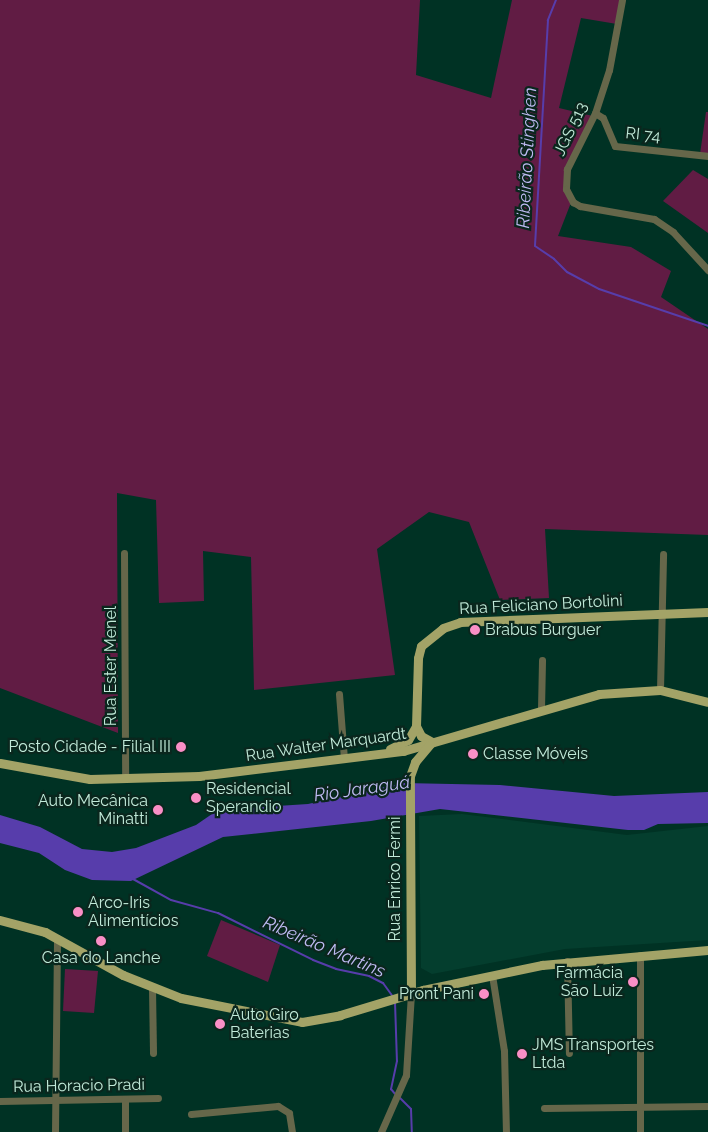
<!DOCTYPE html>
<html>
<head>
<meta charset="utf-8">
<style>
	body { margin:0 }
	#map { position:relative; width:708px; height:1132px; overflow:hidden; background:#003224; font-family:Raleway,sans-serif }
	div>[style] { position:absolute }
	.built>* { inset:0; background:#043e2e }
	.green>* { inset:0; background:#611c44 }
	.water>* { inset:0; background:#573dab }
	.stream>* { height:2px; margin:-1px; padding:0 1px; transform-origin:1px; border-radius:1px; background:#573dab }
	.minor>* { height:7px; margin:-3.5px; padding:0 3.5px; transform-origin:3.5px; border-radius:3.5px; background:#66674a }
	.major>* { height:9px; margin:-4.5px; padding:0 4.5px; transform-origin:4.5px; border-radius:4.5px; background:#a3a367 }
	.dots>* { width:14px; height:14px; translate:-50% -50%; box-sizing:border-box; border:2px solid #0a261d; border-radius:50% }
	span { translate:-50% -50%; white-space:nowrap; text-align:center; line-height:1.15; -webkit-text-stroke:4.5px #0a261d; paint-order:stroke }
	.street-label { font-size:16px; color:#c1ead9 }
	.poi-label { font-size:16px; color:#c1ead9 }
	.left { translate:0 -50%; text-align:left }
	.right { translate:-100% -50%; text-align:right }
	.water-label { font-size:18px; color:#bfbaf2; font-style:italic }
</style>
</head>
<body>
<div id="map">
	<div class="built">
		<div style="clip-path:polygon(462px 814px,627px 835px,708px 826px,708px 940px,565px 949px,432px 974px,421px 968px,419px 816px)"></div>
	</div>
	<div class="green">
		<div style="clip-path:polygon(0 0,420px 0,416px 75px,491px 98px,512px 0,621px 0,617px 24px,581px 18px,559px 108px,597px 117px,578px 149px,568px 177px,572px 200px,558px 236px,631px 247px,671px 271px,661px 297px,708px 329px,708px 535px,545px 529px,549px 598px,500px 600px,469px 522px,429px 512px,377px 549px,395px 675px,254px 690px,251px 557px,203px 551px,204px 601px,159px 603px,156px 500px,117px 493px,118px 733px,0 688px)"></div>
		<div style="clip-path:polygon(706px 112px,708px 112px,708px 154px,700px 154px)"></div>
		<div style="clip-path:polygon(693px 170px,708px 179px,708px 233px,663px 201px)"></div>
		<div style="clip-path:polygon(221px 920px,280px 945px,268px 982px,207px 956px)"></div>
		<div style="clip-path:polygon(65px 969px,98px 971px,94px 1013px,63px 1011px)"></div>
	</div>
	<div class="water">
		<div style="clip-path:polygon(403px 783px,500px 785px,614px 796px,708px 792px,708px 823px,658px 824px,644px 830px,628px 830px,440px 809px,371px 821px,223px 837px,131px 881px,92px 880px,65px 870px,39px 853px,0 843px,0 815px,40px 827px,82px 849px,112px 852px,136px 848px,196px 825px,212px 814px,233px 809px,308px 804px)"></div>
	</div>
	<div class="stream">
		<div style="left:556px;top:0;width:22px;rotate:112deg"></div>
		<div style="left:548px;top:20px;width:226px;rotate:93.3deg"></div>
		<div style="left:535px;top:246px;width:23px;rotate:34deg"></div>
		<div style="left:554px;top:259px;width:18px;rotate:45deg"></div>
		<div style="left:567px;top:272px;width:36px;rotate:28deg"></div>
		<div style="left:599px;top:289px;width:115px;rotate:18.7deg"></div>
		<div style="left:133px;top:879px;width:43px;rotate:28.9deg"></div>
		<div style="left:171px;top:900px;width:49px;rotate:15.5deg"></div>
		<div style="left:218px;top:913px;width:106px;rotate:26.3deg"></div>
		<div style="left:313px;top:960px;width:25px;rotate:21deg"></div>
		<div style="left:336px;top:969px;width:34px;rotate:12deg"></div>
		<div style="left:369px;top:976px;width:16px;rotate:27deg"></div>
		<div style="left:383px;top:983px;width:17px;rotate:54deg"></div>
		<div style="left:395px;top:1002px;width:59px;rotate:88.1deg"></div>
		<div style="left:397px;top:1061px;width:29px;rotate:102deg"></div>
		<div style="left:391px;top:1089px;width:6px;rotate:51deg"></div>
		<div style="left:399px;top:1097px;width:17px;rotate:45deg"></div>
		<div style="left:411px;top:1109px;width:23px;rotate:88deg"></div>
	</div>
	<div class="minor">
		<div style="left:622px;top:0;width:71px;rotate:100.5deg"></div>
		<div style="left:609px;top:70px;width:45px;rotate:108deg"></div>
		<div style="left:595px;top:113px;width:63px;rotate:116.6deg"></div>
		<div style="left:567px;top:169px;width:20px;rotate:93deg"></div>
		<div style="left:566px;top:189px;width:15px;rotate:62deg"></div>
		<div style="left:573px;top:202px;width:8px;rotate:30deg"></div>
		<div style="left:580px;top:206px;width:75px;rotate:10deg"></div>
		<div style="left:654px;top:219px;width:23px;rotate:34deg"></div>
		<div style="left:673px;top:232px;width:52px;rotate:47.4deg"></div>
		<div style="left:595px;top:113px;width:9px;rotate:32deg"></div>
		<div style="left:603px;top:118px;width:30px;rotate:67deg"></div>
		<div style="left:615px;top:146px;width:94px;rotate:6.1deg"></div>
		<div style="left:124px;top:553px;width:226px;rotate:89.7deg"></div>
		<div style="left:660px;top:690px;width:136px;rotate:-88.7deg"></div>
		<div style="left:339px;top:694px;width:65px;rotate:85.6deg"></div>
		<div style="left:541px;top:709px;width:49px;rotate:-88.8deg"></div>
		<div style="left:640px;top:955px;width:177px;rotate:90deg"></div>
		<div style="left:567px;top:961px;width:92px;rotate:88.8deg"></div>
		<div style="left:492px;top:975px;width:77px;rotate:81deg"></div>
		<div style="left:504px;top:1051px;width:81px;rotate:88.6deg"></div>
		<div style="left:152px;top:988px;width:65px;rotate:89.1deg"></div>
		<div style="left:0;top:1101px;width:158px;rotate:-1.1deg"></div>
		<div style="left:544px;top:1108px;width:164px;rotate:-0.7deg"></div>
		<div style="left:191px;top:1114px;width:87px;rotate:-5.3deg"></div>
		<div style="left:278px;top:1106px;width:13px;rotate:32deg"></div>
		<div style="left:289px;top:1113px;width:19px;rotate:81deg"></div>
		<div style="left:55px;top:1132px;width:194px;rotate:-89.4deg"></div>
		<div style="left:125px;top:1132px;width:33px;rotate:-90deg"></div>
		<div style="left:381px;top:1132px;width:62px;rotate:-66.3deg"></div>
		<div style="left:406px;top:1075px;width:82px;rotate:-86.5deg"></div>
	</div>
	<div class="major">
		<div style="left:416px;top:726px;width:11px;rotate:63deg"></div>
		<div style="left:421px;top:736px;width:13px;rotate:29deg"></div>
		<div style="left:390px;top:749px;width:20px;rotate:-27deg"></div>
		<div style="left:408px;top:740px;width:16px;rotate:-60deg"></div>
		<div style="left:416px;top:726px;width:68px;rotate:-88.3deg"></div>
		<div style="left:418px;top:658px;width:12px;rotate:-76deg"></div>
		<div style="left:421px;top:646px;width:28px;rotate:-39deg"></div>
		<div style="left:443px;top:628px;width:18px;rotate:-19deg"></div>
		<div style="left:460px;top:622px;width:248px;rotate:-2.3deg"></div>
		<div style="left:0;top:763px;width:91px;rotate:10.1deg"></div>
		<div style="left:90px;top:779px;width:109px;rotate:-1.6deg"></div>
		<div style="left:199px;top:776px;width:206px;rotate:-7deg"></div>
		<div style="left:403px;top:751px;width:204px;rotate:-16.2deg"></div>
		<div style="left:599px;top:694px;width:61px;rotate:-3.8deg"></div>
		<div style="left:660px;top:690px;width:49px;rotate:14deg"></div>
		<div style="left:0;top:920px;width:47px;rotate:14.9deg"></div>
		<div style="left:45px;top:932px;width:89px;rotate:28.9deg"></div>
		<div style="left:123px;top:975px;width:62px;rotate:21.6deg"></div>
		<div style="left:181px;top:998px;width:123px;rotate:11.2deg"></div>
		<div style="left:302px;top:1022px;width:39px;rotate:-10deg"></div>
		<div style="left:340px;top:1015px;width:87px;rotate:-16.8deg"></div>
		<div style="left:423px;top:990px;width:122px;rotate:-11.9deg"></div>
		<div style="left:542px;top:965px;width:167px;rotate:-5.2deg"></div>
		<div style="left:411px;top:993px;width:217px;rotate:-90.3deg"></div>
		<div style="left:410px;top:776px;width:15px;rotate:-70deg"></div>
		<div style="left:415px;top:762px;width:23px;rotate:-50deg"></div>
	</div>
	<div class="dots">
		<div style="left:475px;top:630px;background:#fa8fc6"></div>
		<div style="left:181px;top:747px;background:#fa8fc6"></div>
		<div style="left:473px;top:754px;background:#fa8fc6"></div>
		<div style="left:196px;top:798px;background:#fa8fc6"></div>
		<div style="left:158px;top:810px;background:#fa8fc6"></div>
		<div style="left:78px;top:912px;background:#fa8fc6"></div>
		<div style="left:101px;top:941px;background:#fa8fc6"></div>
		<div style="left:633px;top:982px;background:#fa8fc6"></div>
		<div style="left:484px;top:994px;background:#fa8fc6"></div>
		<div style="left:220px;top:1024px;background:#fa8fc6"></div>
		<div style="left:522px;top:1054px;background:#fa8fc6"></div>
	</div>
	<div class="street-label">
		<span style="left:571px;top:129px;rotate:-65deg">JGS 513</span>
		<span style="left:643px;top:135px;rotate:6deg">RI 74</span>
		<span style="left:541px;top:605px;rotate:-3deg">Rua Feliciano Bortolini</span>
		<span style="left:111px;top:666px;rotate:-90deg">Rua Ester Menel</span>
		<span style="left:326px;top:745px;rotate:-8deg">Rua Walter Marquardt</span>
		<span style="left:395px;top:879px;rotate:-90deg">Rua Enrico Fermi</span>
		<span style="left:79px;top:1086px;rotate:-1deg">Rua Horacio Pradi</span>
	</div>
	<div class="poi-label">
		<span class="left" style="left:485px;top:630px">Brabus Burguer</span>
		<span class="right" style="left:171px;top:747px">Posto Cidade - Filial III</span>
		<span class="left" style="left:483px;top:754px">Classe Móveis</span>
		<span class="left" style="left:206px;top:798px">Residencial<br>Sperandio</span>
		<span class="right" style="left:148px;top:810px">Auto Mecânica<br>Minatti</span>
		<span class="left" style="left:88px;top:912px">Arco-Iris<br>Alimentícios</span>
		<span style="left:101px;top:958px">Casa do Lanche</span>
		<span class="right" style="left:623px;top:982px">Farmácia<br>São Luiz</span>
		<span class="right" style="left:474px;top:994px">Pront Pani</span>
		<span class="left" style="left:230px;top:1024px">Auto Giro<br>Baterias</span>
		<span class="left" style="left:532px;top:1054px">JMS Transportes<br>Ltda</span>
	</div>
	<div class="water-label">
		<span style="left:527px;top:158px;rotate:-87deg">Ribeirão Stinghen</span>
		<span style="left:362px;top:789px;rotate:-8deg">Rio Jaraguá</span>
		<span style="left:324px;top:947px;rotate:23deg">Ribeirão Martins</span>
	</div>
</div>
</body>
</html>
